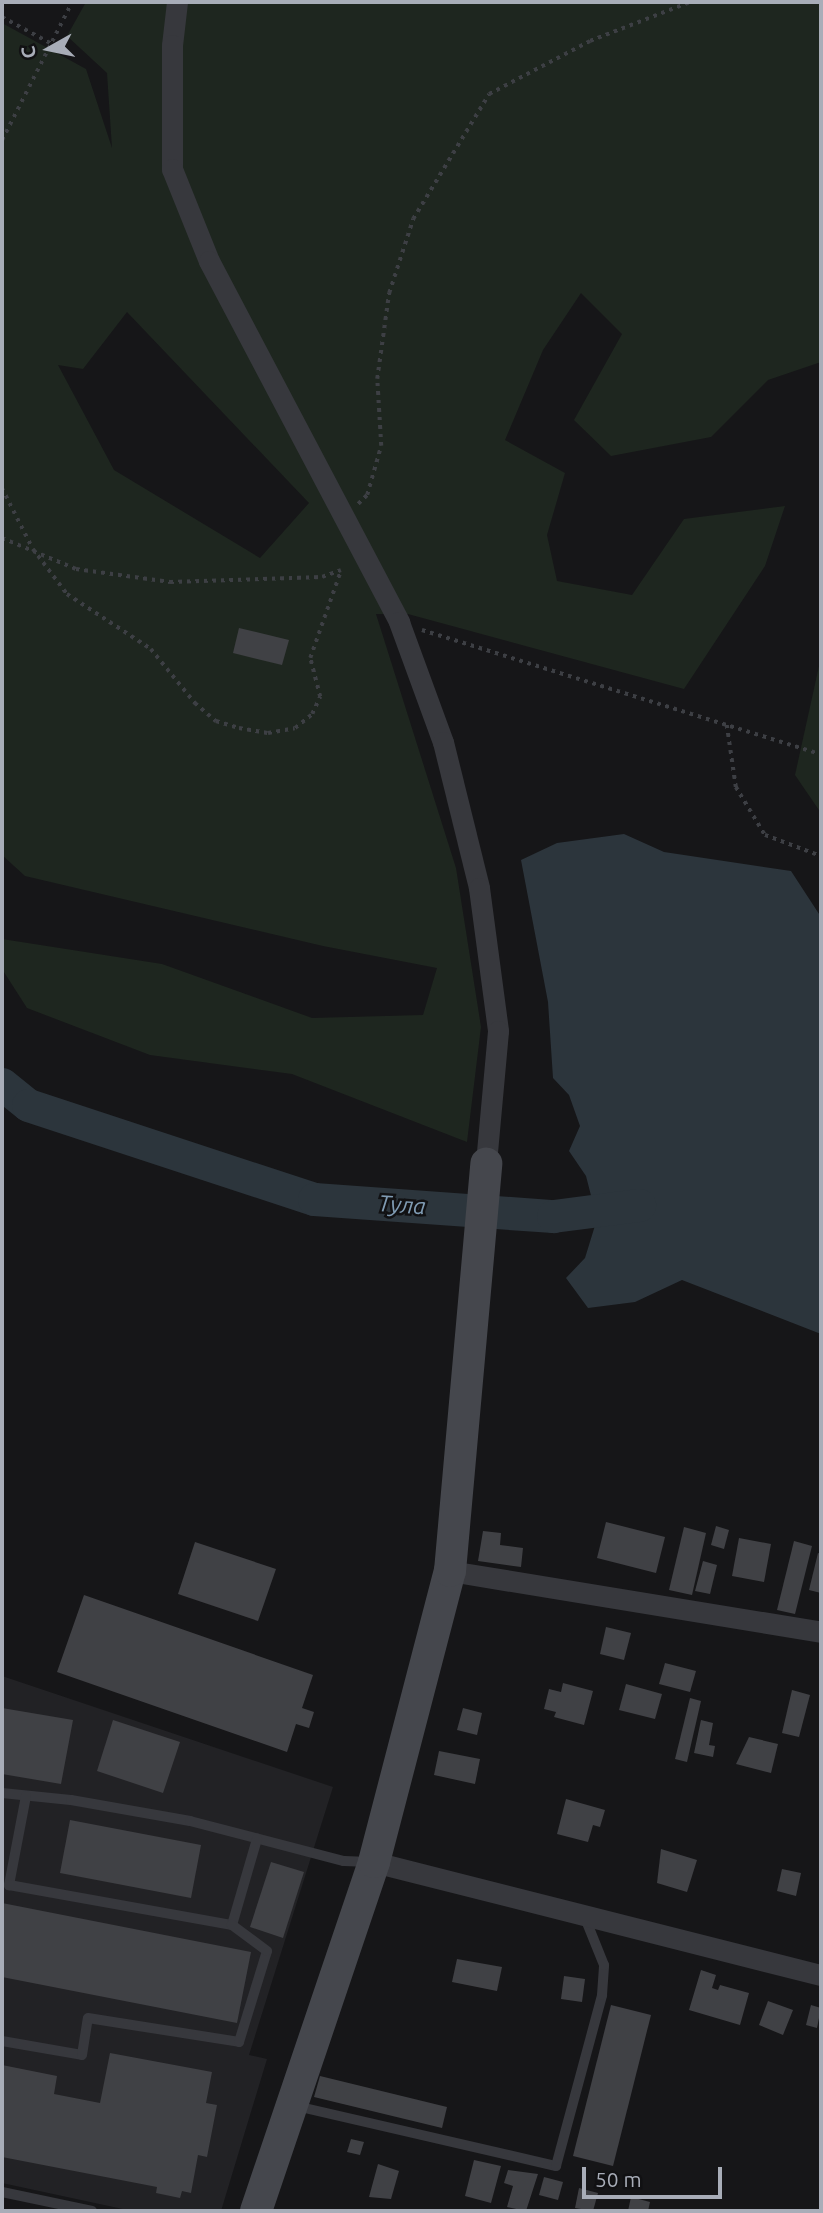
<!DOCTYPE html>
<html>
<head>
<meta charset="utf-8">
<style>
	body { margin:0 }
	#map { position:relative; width:823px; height:2213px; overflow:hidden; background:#161618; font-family:Ubuntu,sans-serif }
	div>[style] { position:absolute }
	.built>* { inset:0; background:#222225 }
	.green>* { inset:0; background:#1e261f }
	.water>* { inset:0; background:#2c353c }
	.river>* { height:33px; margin:-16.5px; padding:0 16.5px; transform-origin:16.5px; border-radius:16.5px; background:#2c353c }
	.building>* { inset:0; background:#404145 }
	.path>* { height:3.5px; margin-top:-1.75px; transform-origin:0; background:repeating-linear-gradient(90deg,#3d3f44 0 3.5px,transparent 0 8.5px) }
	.lane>* { height:10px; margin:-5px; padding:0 5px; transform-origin:5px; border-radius:5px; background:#37383d }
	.street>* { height:21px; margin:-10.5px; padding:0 10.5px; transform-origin:10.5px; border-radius:10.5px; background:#37383d }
	.secondary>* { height:32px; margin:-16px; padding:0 16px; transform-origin:16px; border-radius:16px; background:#45474d }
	span { translate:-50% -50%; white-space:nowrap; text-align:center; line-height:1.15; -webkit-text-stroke:5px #111113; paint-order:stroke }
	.water-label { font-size:23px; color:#7f9bb3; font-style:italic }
	.frame { position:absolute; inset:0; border:4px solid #a8adb8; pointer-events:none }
	.north { position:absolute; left:14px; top:14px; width:70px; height:70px; -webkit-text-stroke:5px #111113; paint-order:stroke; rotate:261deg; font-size:19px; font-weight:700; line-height:28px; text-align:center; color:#a8adb8 }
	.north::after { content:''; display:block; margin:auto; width:24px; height:32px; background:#a8adb8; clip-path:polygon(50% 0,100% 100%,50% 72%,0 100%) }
	.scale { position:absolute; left:582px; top:2167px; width:140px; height:32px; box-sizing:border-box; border:4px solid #a8adb8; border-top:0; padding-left:9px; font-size:21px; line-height:24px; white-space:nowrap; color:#a8adb8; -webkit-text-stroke:5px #111113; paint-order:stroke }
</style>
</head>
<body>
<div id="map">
	<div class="built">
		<div style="clip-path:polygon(2px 1676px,333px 1787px,249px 2055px,267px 2059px,221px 2211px,132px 2211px,2px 2183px)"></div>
	</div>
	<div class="green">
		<div style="clip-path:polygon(evenodd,86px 2px,821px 2px,821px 362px,768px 380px,711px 437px,611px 456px,574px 420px,622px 334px,581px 293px,543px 350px,505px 440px,565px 473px,547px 535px,557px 581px,632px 595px,684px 519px,785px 506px,765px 566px,684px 689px,408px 614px,376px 614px,456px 868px,481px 1027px,467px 1142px,292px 1074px,150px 1055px,27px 1008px,2px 969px,2px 939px,162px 964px,312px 1018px,423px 1015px,437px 968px,323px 946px,25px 876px,2px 855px,2px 23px,86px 69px,112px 148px,107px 73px,67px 36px,86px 2px,127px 312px,309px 503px,260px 558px,114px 470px,58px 365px,83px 369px,127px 312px)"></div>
		<div style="clip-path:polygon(821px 657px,821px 813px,795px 775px)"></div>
	</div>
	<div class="water">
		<div style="clip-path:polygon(624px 834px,664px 852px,791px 871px,821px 917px,821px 1334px,682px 1280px,635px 1302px,588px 1308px,566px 1278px,585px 1258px,597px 1219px,586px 1176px,569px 1151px,580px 1126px,569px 1095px,553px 1078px,548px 1002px,521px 860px,557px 843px)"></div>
	</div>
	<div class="river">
		<div style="left:2px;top:1084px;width:33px;rotate:39deg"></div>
		<div style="left:28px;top:1105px;width:301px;rotate:18.2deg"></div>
		<div style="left:314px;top:1199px;width:240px;rotate:4.1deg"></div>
		<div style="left:553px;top:1216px;width:87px;rotate:-7.3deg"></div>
	</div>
	<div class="building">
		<div style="clip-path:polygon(239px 628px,289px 640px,282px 665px,233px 653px)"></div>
		<div style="clip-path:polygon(606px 1522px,665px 1537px,656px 1573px,597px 1558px)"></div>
		<div style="clip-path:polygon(716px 1526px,729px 1530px,724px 1549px,711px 1545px)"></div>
		<div style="clip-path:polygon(684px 1527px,706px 1533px,692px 1595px,669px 1590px)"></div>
		<div style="clip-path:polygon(483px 1531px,501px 1533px,500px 1545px,523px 1548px,521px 1567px,478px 1561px)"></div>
		<div style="clip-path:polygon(739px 1538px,771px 1544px,764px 1582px,732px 1576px)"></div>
		<div style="clip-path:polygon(794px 1541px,812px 1546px,795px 1614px,777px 1610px)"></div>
		<div style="clip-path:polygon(195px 1542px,276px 1569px,258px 1621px,178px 1594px)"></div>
		<div style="clip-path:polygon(818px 1553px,821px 1554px,821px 1593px,809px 1590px)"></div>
		<div style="clip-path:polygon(703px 1561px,717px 1565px,710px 1594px,695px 1591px)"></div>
		<div style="clip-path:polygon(84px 1595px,313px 1675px,302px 1708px,314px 1712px,309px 1728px,296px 1724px,287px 1752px,57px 1672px)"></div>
		<div style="clip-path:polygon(606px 1627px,631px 1633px,624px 1660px,600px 1654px)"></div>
		<div style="clip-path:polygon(665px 1663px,696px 1671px,690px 1692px,659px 1684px)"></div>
		<div style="clip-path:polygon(563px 1683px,593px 1691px,584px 1725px,554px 1717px,556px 1712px,544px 1709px,549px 1689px,561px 1692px)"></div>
		<div style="clip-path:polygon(626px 1684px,662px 1694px,655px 1719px,619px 1710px)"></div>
		<div style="clip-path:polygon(792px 1690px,810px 1695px,799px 1737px,782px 1733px)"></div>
		<div style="clip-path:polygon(690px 1698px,701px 1701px,687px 1762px,675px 1759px)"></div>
		<div style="clip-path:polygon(2px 1708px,73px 1720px,61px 1784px,2px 1774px)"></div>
		<div style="clip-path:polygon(463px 1708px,482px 1713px,477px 1735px,457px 1730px)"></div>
		<div style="clip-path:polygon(113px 1720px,180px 1742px,163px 1793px,97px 1771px)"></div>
		<div style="clip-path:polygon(701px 1720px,713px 1723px,709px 1745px,715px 1746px,713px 1757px,694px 1753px)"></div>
		<div style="clip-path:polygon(749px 1737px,778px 1744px,771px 1773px,736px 1764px)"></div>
		<div style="clip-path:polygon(439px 1751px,480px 1759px,475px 1784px,434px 1775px)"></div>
		<div style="clip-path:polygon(566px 1799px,605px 1810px,600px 1827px,593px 1825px,588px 1842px,557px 1834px)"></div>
		<div style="clip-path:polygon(70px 1820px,201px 1845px,191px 1898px,60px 1873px)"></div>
		<div style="clip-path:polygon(661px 1849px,697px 1860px,687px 1892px,657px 1883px)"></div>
		<div style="clip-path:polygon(271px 1862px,304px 1872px,283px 1938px,250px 1927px)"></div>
		<div style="clip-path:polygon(782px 1869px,801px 1873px,796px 1896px,777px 1891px)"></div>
		<div style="clip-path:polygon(2px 1903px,251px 1952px,237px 2023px,2px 1977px)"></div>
		<div style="clip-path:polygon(457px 1959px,502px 1967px,497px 1991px,452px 1982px)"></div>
		<div style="clip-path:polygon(701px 1970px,716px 1975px,712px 1988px,718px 1990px,720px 1985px,749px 1993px,740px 2025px,689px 2010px)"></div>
		<div style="clip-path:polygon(564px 1976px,585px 1979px,582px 2002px,561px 1999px)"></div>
		<div style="clip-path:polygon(768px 2001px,793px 2010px,783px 2035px,759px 2025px)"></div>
		<div style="clip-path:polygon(611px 2005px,651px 2015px,613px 2166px,573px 2156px)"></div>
		<div style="clip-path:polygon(811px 2005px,821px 2008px,817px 2028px,806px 2025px)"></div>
		<div style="clip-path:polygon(110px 2053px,212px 2072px,206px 2103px,217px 2105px,207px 2157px,198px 2155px,191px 2193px,182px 2191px,180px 2198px,156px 2193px,157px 2187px,2px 2157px,2px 2065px,57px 2076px,54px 2094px,100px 2103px)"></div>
		<div style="clip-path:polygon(320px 2076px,447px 2107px,442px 2128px,314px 2097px)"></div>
		<div style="clip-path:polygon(351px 2139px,364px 2142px,360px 2155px,347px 2152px)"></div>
		<div style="clip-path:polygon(474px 2160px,501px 2166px,491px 2203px,465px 2196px)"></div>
		<div style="clip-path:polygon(378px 2164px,399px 2171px,391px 2199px,369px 2197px)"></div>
		<div style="clip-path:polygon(508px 2170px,538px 2174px,526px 2211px,507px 2207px,513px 2186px,504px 2183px)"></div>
		<div style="clip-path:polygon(544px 2177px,563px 2182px,558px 2200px,539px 2195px)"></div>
		<div style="clip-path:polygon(579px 2188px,598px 2193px,593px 2211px,575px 2208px)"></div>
		<div style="clip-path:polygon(631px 2197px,650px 2202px,648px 2211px,628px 2211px)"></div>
	</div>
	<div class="path">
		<div style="left:2px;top:17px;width:57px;rotate:28.4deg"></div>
		<div style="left:2px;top:140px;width:155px;rotate:-63.1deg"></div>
		<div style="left:2px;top:488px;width:68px;rotate:63.1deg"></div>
		<div style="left:33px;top:549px;width:56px;rotate:52.9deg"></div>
		<div style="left:67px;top:594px;width:100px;rotate:33.2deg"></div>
		<div style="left:151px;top:649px;width:70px;rotate:50.8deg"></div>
		<div style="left:195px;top:703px;width:28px;rotate:41deg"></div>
		<div style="left:216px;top:721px;width:24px;rotate:17deg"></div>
		<div style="left:239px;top:728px;width:29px;rotate:10deg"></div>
		<div style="left:268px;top:733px;width:27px;rotate:-10deg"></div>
		<div style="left:295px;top:728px;width:22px;rotate:-39deg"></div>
		<div style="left:312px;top:714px;width:19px;rotate:-65deg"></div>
		<div style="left:320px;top:697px;width:40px;rotate:-104.4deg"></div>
		<div style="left:310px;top:658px;width:93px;rotate:-70.6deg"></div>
		<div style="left:358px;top:504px;width:13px;rotate:-45deg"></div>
		<div style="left:367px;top:495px;width:51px;rotate:-74.1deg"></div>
		<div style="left:381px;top:446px;width:67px;rotate:-93.4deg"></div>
		<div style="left:377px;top:379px;width:87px;rotate:-82.1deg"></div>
		<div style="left:389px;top:293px;width:78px;rotate:-72deg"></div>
		<div style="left:413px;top:219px;width:146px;rotate:-58.7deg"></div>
		<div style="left:489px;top:94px;width:114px;rotate:-27.7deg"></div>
		<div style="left:590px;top:41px;width:107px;rotate:-21.3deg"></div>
		<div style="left:2px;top:538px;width:80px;rotate:22.7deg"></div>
		<div style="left:76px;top:569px;width:95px;rotate:7.9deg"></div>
		<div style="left:170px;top:582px;width:152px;rotate:-1.9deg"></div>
		<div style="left:322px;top:577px;width:20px;rotate:-20deg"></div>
		<div style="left:422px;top:630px;width:418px;rotate:17.3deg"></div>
		<div style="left:727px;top:725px;width:63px;rotate:81.7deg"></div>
		<div style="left:736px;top:787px;width:56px;rotate:58.9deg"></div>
		<div style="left:765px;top:835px;width:60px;rotate:20.6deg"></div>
	</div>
	<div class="lane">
		<div style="left:2px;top:1793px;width:69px;rotate:5.8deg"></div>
		<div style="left:71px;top:1800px;width:121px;rotate:10deg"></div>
		<div style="left:190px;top:1821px;width:159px;rotate:14.6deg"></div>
		<div style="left:344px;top:1861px;width:26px;rotate:2deg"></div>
		<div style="left:26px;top:1796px;width:91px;rotate:100.8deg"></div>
		<div style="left:9px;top:1885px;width:227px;rotate:10.2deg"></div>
		<div style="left:232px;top:1925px;width:90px;rotate:-73.8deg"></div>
		<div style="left:2px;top:2041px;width:81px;rotate:9.9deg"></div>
		<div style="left:82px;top:2055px;width:37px;rotate:-81deg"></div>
		<div style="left:88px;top:2018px;width:153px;rotate:9deg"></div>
		<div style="left:239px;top:2042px;width:95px;rotate:-72.9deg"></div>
		<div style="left:267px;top:1951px;width:44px;rotate:-143.4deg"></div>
		<div style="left:296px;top:2106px;width:267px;rotate:13deg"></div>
		<div style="left:556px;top:2166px;width:177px;rotate:-74.9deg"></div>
		<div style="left:602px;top:1995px;width:30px;rotate:-86deg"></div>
		<div style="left:604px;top:1965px;width:51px;rotate:-112deg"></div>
		<div style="left:2px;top:2192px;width:92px;rotate:11.9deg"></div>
	</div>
	<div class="street">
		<div style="left:177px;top:2px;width:43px;rotate:96.6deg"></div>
		<div style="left:172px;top:45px;width:124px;rotate:90deg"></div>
		<div style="left:172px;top:169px;width:99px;rotate:68.1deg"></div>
		<div style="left:209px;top:261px;width:408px;rotate:62.2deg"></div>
		<div style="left:399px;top:622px;width:128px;rotate:69.9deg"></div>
		<div style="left:443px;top:742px;width:150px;rotate:76.1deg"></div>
		<div style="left:479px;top:888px;width:144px;rotate:82.4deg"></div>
		<div style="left:498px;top:1031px;width:134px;rotate:95.2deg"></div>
		<div style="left:450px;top:1571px;width:376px;rotate:9.3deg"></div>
		<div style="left:374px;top:1862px;width:461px;rotate:14.2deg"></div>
	</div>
	<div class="secondary">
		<div style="left:256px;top:2211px;width:368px;rotate:-71.3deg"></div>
		<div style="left:374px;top:1862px;width:301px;rotate:-75.4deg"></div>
		<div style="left:450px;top:1571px;width:409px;rotate:-84.9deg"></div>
	</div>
	<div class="water-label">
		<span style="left:402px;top:1205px;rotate:4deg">Тула</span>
	</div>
	<div class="frame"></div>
	<div class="north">С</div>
	<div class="scale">50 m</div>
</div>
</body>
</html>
